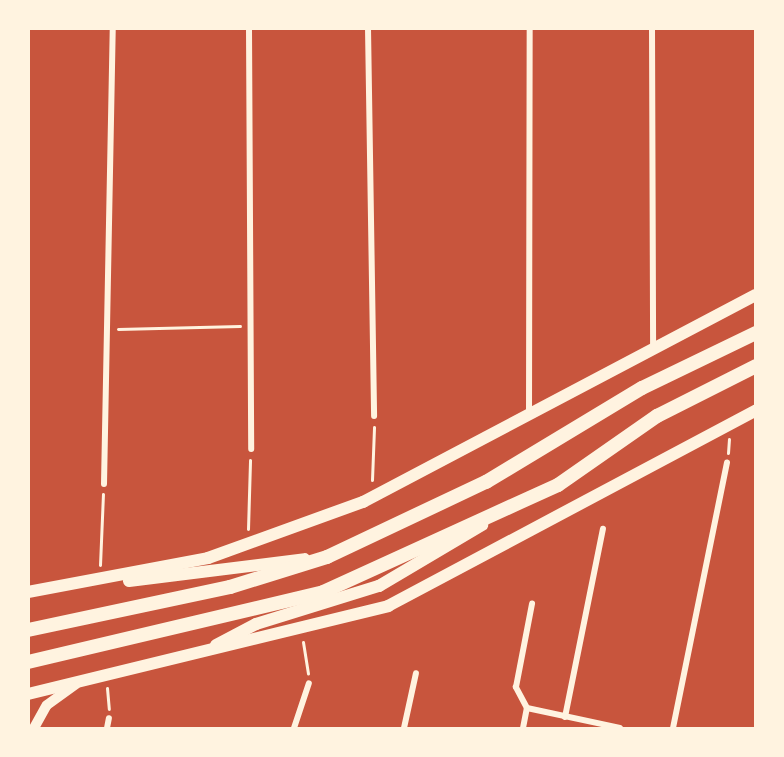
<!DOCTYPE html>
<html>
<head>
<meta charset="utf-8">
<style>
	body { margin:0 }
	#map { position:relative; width:784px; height:757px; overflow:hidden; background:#c8553d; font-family:"Nunito Sans",sans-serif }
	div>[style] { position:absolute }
	.path>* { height:3px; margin:-1.5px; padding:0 1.5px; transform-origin:1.5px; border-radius:1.5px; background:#fff3e0 }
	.minor>* { height:6px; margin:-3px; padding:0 3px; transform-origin:3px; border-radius:3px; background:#fff3e0 }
	.tertiary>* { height:10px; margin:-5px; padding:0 5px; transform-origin:5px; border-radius:5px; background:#fff3e0 }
	.secondary>* { height:12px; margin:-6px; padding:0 6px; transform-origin:6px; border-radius:6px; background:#fff3e0 }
	.primary>* { height:14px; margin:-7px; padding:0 7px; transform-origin:7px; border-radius:7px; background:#fff3e0 }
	span { translate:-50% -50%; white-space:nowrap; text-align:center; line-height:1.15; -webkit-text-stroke:6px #fff3e0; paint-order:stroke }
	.frame { position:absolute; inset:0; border:30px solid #fff3e0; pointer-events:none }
</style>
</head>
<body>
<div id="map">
	<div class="path">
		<div style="left:118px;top:329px;width:122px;rotate:-1.4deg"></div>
		<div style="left:728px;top:453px;width:14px;rotate:-86deg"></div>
		<div style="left:372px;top:480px;width:53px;rotate:-87.8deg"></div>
		<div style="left:248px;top:529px;width:69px;rotate:-88.3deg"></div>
		<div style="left:100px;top:565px;width:71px;rotate:-87.6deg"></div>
		<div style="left:303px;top:642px;width:32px;rotate:81deg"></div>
		<div style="left:107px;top:688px;width:21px;rotate:85deg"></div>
	</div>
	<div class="minor">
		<div style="left:249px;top:28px;width:421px;rotate:89.7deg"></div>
		<div style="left:368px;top:28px;width:388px;rotate:89.1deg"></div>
		<div style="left:652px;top:28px;width:318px;rotate:89.8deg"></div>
		<div style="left:529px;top:415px;width:387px;rotate:-89.9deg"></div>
		<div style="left:104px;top:484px;width:456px;rotate:-88.9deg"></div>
		<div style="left:527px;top:708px;width:24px;rotate:-118deg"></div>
		<div style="left:516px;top:687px;width:85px;rotate:-79.1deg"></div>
		<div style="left:527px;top:708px;width:95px;rotate:12.1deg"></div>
		<div style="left:565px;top:717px;width:192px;rotate:-78.6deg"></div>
		<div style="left:107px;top:728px;width:10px;rotate:-79deg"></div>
		<div style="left:294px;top:728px;width:47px;rotate:-71.6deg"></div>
		<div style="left:404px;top:728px;width:56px;rotate:-77.7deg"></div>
		<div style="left:523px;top:728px;width:20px;rotate:-79deg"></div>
		<div style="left:673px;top:728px;width:271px;rotate:-78.5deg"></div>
	</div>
	<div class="tertiary">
		<div style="left:34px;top:728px;width:26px;rotate:-61deg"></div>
		<div style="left:47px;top:705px;width:36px;rotate:-36deg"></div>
	</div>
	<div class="secondary">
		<div style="left:129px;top:581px;width:177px;rotate:-7.1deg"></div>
		<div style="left:28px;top:592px;width:183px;rotate:-10.7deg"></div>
		<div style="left:208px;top:558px;width:165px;rotate:-19.9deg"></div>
		<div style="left:363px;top:502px;width:444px;rotate:-27.8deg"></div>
		<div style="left:216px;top:645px;width:45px;rotate:-27.7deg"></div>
		<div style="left:256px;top:624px;width:129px;rotate:-17.2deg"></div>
		<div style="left:379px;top:586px;width:120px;rotate:-30.6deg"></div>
		<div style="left:28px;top:694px;width:371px;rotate:-13.7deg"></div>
		<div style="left:388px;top:606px;width:417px;rotate:-28deg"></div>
	</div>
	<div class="primary">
		<div style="left:28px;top:630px;width:207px;rotate:-12deg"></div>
		<div style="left:230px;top:587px;width:102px;rotate:-17.2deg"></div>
		<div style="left:327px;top:557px;width:176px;rotate:-25.3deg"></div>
		<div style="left:486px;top:482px;width:182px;rotate:-31.1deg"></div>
		<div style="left:642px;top:388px;width:127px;rotate:-25.8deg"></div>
		<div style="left:28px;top:662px;width:303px;rotate:-13.3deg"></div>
		<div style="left:323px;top:592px;width:258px;rotate:-24.5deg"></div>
		<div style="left:558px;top:485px;width:121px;rotate:-34.9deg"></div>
		<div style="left:657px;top:416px;width:111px;rotate:-26.8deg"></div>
	</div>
	<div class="frame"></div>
</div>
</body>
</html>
